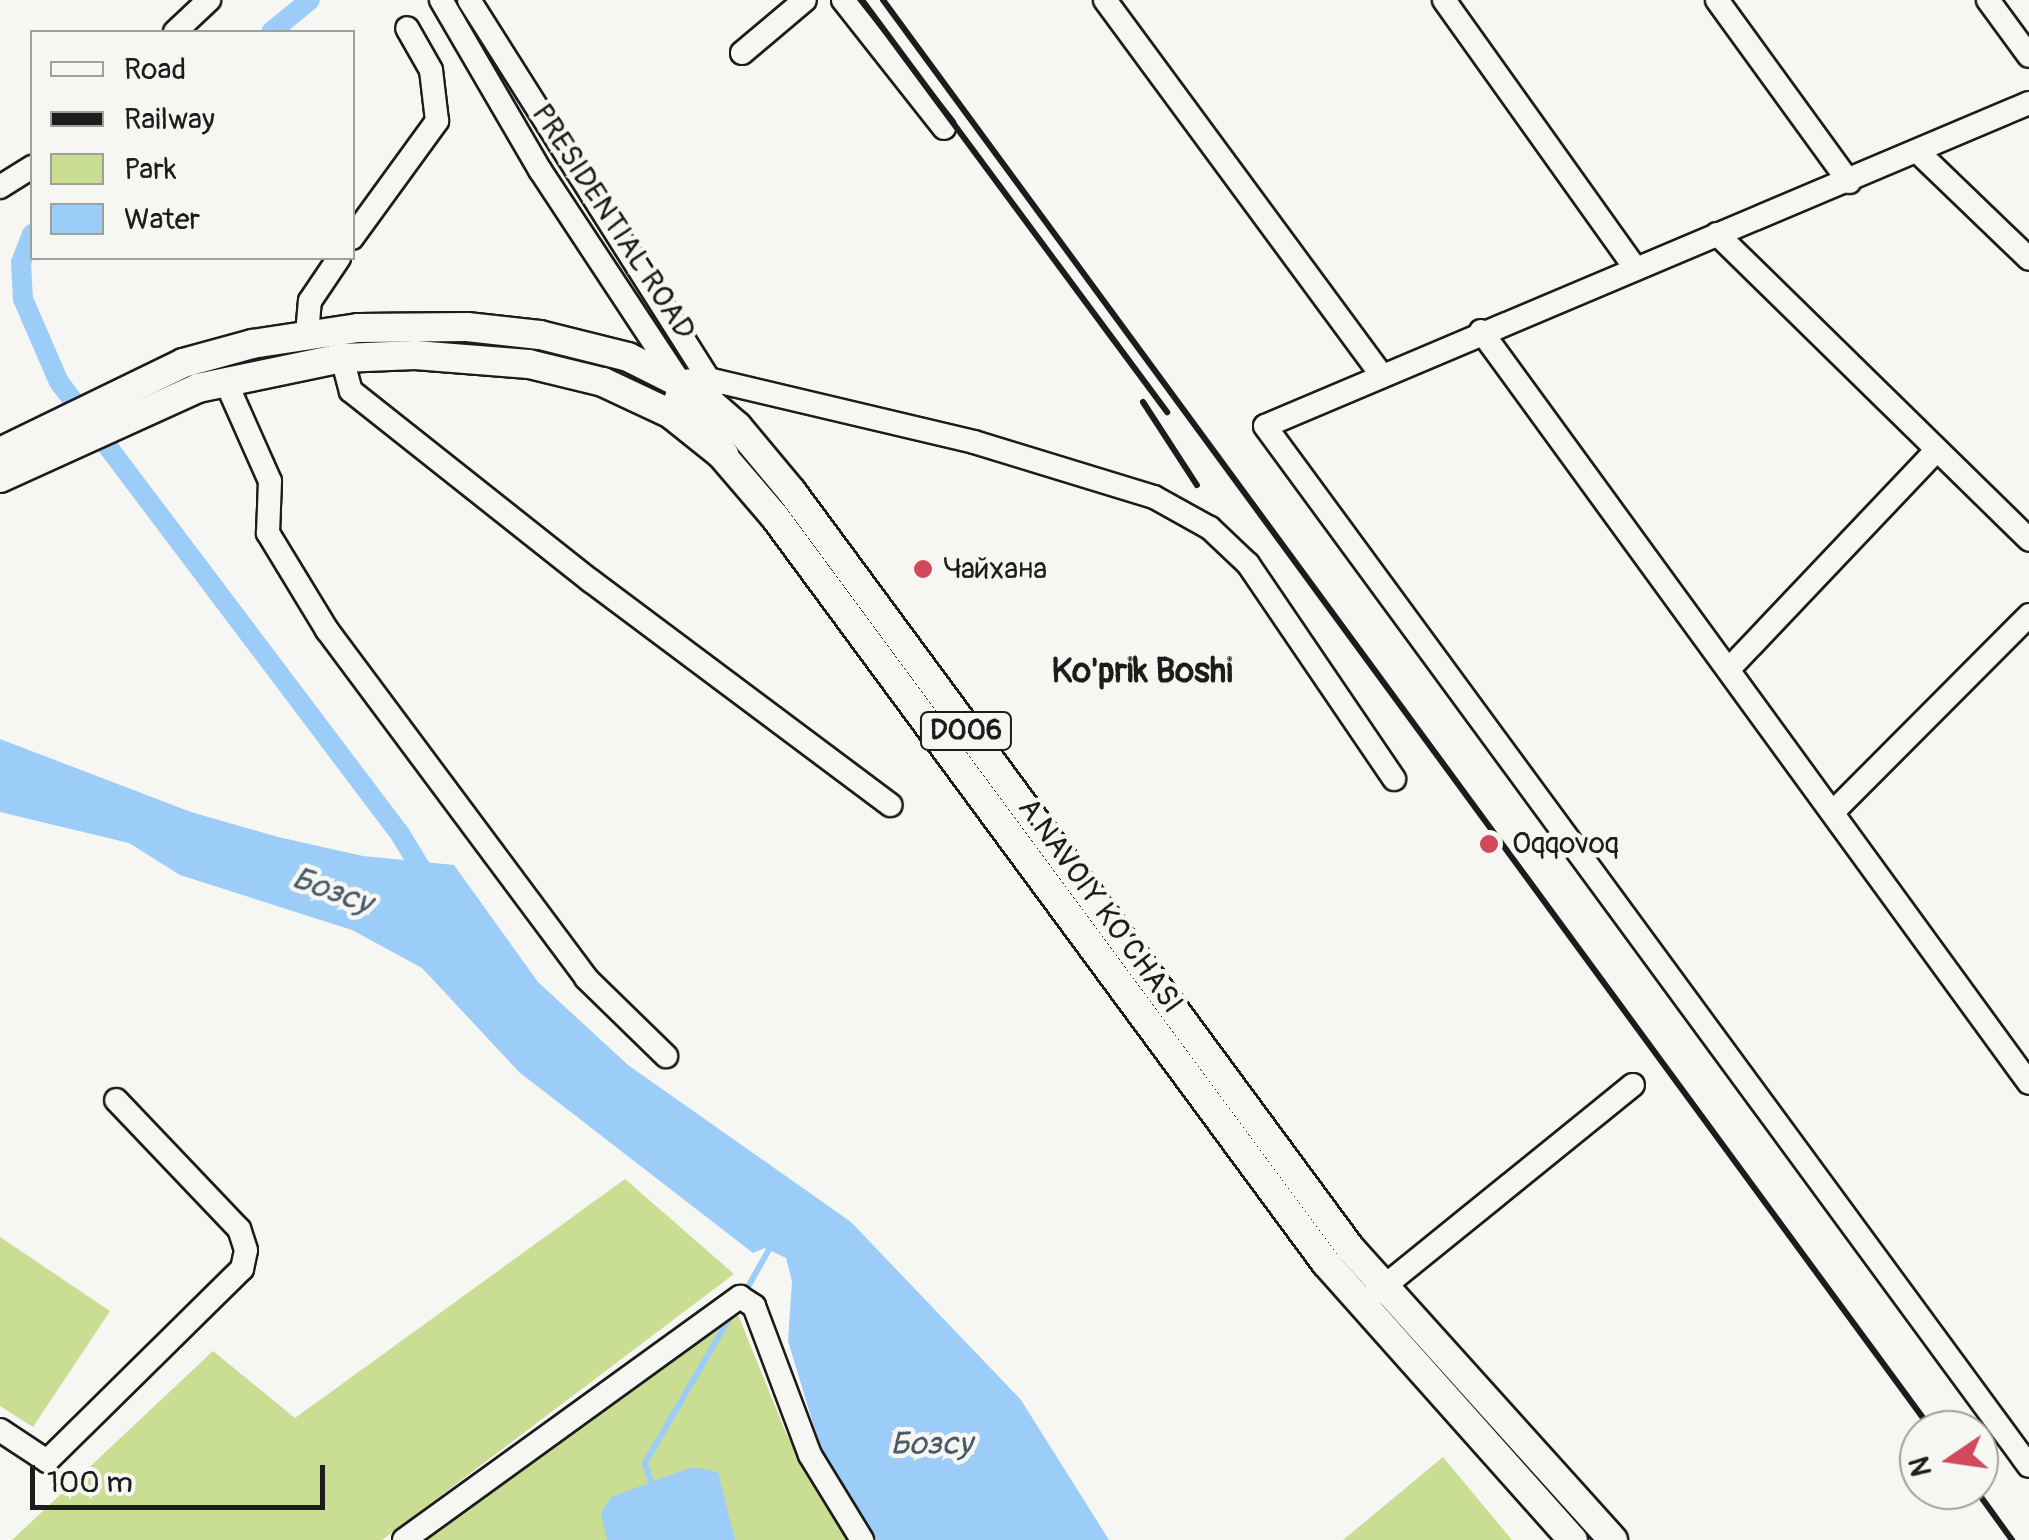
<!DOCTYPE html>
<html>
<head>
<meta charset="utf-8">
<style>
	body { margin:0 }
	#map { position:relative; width:2029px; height:1540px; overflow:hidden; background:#f6f6f2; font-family:Pangolin,sans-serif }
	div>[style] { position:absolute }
	.green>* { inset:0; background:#c9dd93 }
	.water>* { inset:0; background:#9ccdf8 }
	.stream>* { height:6px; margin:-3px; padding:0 3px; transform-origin:3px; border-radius:3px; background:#9ccdf8 }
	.canal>* { height:20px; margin:-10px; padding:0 10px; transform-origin:10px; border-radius:10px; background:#9ccdf8 }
	.roads { filter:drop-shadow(2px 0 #1c1c1c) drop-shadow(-2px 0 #1c1c1c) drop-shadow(0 2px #1c1c1c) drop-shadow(0 -2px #1c1c1c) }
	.minor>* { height:22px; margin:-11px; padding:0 11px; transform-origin:11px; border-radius:11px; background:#f6f6f2 }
	.major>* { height:28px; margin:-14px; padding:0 14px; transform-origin:14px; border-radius:14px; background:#f6f6f2 }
	.rail>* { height:6px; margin:-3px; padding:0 3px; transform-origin:3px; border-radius:3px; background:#1c1c1c }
	.dots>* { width:28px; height:28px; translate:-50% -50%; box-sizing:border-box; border:5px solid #f6f6f2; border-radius:50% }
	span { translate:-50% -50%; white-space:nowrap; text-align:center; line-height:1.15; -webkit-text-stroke:9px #f6f6f2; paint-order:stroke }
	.shield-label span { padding:2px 8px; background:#f6f6f2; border:2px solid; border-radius:8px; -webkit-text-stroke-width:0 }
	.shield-label { font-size:28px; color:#1c1c1c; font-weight:700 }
	.street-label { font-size:30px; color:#1c1c1c }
	.poi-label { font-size:30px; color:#1c1c1c }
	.left { translate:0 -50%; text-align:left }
	.water-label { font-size:32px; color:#495a69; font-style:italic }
	.quarter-label { font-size:35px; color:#1c1c1c; font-weight:700 }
	.legend { position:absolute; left:30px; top:30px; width:325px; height:230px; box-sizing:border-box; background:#f6f6f2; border:2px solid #9f9f9c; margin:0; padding:12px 18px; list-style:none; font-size:30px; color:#1c1c1c }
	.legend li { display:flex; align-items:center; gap:20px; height:50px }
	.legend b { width:50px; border:2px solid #9f9f9c }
	.north { position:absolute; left:1899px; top:1410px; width:100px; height:100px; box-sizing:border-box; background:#f6f6f2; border:2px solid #9f9f9c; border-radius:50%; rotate:257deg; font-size:28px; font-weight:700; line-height:40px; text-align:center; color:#1c1c1c }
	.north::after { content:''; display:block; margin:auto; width:35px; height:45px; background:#d1495b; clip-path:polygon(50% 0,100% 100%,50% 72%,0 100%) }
	.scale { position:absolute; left:30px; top:1465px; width:295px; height:45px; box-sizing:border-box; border:5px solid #1c1c1c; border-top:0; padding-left:12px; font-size:30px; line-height:35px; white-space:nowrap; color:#1c1c1c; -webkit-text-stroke:8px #f6f6f2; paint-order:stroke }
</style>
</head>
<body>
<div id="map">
	<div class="green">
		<div style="clip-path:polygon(625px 1179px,734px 1274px,382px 1540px,12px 1540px,213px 1351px,295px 1418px)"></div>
		<div style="clip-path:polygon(0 1237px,110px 1311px,33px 1427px,0 1406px)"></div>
		<div style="clip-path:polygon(737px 1312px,786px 1433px,848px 1540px,423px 1540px)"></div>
		<div style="clip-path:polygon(1443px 1457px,1512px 1540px,1343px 1540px)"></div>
	</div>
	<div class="water">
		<div style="clip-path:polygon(0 739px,191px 812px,278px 837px,363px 856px,454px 865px,538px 982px,628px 1065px,851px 1222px,1021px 1400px,1109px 1540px,877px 1540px,821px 1450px,788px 1341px,792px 1281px,786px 1258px,765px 1248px,753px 1253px,519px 1072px,422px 968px,352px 930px,180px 875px,129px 843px,0 812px)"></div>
		<div style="clip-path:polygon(692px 1467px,718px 1472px,735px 1540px,607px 1540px,601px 1513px,611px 1497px)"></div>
	</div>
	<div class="stream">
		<div style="left:745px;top:1292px;width:53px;rotate:-60.5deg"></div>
		<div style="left:653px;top:1488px;width:26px;rotate:-108deg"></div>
		<div style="left:645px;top:1463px;width:171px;rotate:-59.8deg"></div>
	</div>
	<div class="canal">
		<div style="left:271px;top:32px;width:50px;rotate:-39.4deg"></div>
		<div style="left:32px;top:234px;width:30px;rotate:111deg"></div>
		<div style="left:21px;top:262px;width:37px;rotate:87deg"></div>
		<div style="left:23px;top:299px;width:90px;rotate:66.6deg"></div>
		<div style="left:59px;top:382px;width:566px;rotate:52.97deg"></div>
		<div style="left:400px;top:834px;width:54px;rotate:58.7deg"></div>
	</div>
	<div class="roads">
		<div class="minor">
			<div style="left:441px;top:0;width:197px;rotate:59.8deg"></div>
			<div style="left:540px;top:170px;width:340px;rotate:56.6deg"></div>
			<div style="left:469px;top:0;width:458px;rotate:57.7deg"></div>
			<div style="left:843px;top:0;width:163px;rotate:51.7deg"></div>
			<div style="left:1105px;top:0;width:467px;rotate:53.6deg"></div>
			<div style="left:1444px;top:0;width:327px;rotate:54.5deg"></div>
			<div style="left:1717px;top:0;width:225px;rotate:54deg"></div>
			<div style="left:1988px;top:0;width:69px;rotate:53.8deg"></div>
			<div style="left:175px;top:32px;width:47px;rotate:-43.3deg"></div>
			<div style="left:742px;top:53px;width:82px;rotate:-40.1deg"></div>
			<div style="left:2029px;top:103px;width:829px;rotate:157.08deg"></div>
			<div style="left:1265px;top:426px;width:1290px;rotate:53.7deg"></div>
			<div style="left:1918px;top:152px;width:154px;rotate:43.9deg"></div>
			<div style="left:0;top:187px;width:38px;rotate:-32deg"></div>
			<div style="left:1717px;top:234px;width:437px;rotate:44.4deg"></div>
			<div style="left:352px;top:238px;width:145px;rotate:-54deg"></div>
			<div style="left:437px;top:121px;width:51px;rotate:-96.7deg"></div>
			<div style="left:431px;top:70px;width:48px;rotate:-119.7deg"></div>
			<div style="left:1481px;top:331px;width:930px;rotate:53.92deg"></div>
			<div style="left:307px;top:334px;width:33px;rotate:-85deg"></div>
			<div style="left:310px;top:301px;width:52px;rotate:-56deg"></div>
			<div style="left:342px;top:358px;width:34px;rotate:75deg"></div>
			<div style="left:351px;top:391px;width:306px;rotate:38.4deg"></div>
			<div style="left:591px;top:581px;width:374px;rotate:36.8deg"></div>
			<div style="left:225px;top:380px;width:111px;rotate:66deg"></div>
			<div style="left:270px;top:481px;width:52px;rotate:92.2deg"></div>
			<div style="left:268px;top:533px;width:114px;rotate:58.7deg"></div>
			<div style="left:327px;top:630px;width:434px;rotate:53.3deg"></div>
			<div style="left:586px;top:978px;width:112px;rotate:44.3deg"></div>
			<div style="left:671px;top:414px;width:34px;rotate:-73deg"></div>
			<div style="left:681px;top:381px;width:27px;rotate:-4deg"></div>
			<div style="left:708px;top:379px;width:273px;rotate:13.3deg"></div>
			<div style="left:974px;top:442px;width:188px;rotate:17deg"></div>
			<div style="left:1154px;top:497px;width:64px;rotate:29deg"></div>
			<div style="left:1210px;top:528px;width:52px;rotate:43.5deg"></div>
			<div style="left:1248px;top:564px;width:260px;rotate:55.8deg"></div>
			<div style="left:1729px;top:669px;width:302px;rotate:-46.5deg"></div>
			<div style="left:1836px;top:809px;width:274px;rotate:-45.1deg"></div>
			<div style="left:1371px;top:1297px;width:337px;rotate:-39deg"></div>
			<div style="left:0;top:1430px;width:56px;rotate:33.4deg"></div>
			<div style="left:47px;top:1461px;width:274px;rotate:-44.6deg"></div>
			<div style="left:242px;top:1269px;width:19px;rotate:-78deg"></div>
			<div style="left:246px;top:1250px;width:22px;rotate:-108deg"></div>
			<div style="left:239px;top:1229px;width:178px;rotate:-133.6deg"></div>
			<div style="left:404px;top:1540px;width:415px;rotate:-35.9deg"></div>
			<div style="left:740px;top:1297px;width:17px;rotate:33deg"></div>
			<div style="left:754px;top:1306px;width:159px;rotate:69.4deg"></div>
			<div style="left:810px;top:1455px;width:100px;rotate:58.5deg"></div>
		</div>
		<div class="major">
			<div style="left:0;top:452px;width:203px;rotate:-25.9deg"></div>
			<div style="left:183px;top:363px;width:72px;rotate:-15.4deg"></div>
			<div style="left:252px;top:344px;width:107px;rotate:-8.6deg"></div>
			<div style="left:358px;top:328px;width:109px;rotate:-0.5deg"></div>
			<div style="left:467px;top:327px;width:73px;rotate:6.3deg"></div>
			<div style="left:540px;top:335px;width:91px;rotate:14deg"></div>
			<div style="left:628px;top:357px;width:78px;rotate:26.6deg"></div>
			<div style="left:698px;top:392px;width:52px;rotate:41.1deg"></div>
			<div style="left:737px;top:426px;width:86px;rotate:50.2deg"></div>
			<div style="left:792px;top:492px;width:940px;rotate:53.57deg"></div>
			<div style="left:1350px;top:1248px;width:393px;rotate:48deg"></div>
			<div style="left:0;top:478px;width:217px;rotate:-24.4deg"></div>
			<div style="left:198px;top:388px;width:147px;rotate:-11.8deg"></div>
			<div style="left:342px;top:358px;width:73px;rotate:-2.4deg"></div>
			<div style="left:415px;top:355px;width:114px;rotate:4.5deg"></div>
			<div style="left:529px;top:364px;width:76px;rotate:13.7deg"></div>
			<div style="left:603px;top:382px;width:75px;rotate:25.2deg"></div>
			<div style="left:671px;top:414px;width:64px;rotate:38.7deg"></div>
			<div style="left:721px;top:454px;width:83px;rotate:49.4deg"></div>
			<div style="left:775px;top:517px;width:927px;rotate:53.55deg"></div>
			<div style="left:1326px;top:1263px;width:371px;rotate:48.3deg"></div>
		</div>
	</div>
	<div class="rail">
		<div style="left:862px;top:0;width:513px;rotate:53.49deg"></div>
		<div style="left:883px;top:0;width:1773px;rotate:53.74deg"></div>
		<div style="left:1143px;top:402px;width:99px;rotate:57deg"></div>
		<div style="left:1976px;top:1490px;width:62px;rotate:54.2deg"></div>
	</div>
	<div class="dots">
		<div style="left:923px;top:569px;background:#d1495b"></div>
		<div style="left:1489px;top:844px;background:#d1495b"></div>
	</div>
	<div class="shield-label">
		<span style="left:966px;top:731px">D006</span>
	</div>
	<div class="street-label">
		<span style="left:613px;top:222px;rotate:57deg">PRESIDENTIAL ROAD</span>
		<span style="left:1100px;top:906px;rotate:54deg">A.NAVOIY KO‘CHASI</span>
	</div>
	<div class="poi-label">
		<span class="left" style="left:943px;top:569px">Чайхана</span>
		<span class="left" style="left:1512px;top:844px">Oqqovoq</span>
	</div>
	<div class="water-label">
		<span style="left:332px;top:891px;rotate:20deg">Бозсу</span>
		<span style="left:931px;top:1444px">Бозсу</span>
	</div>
	<div class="quarter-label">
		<span style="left:1142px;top:671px">Ko'prik Boshi</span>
	</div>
	<ul class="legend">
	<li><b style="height:12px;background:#f6f6f2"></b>Road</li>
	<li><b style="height:12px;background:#1c1c1c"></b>Railway</li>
	<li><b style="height:28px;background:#c9dd93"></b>Park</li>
	<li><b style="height:28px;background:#9ccdf8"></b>Water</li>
	</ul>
	<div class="north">N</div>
	<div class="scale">100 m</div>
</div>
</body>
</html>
